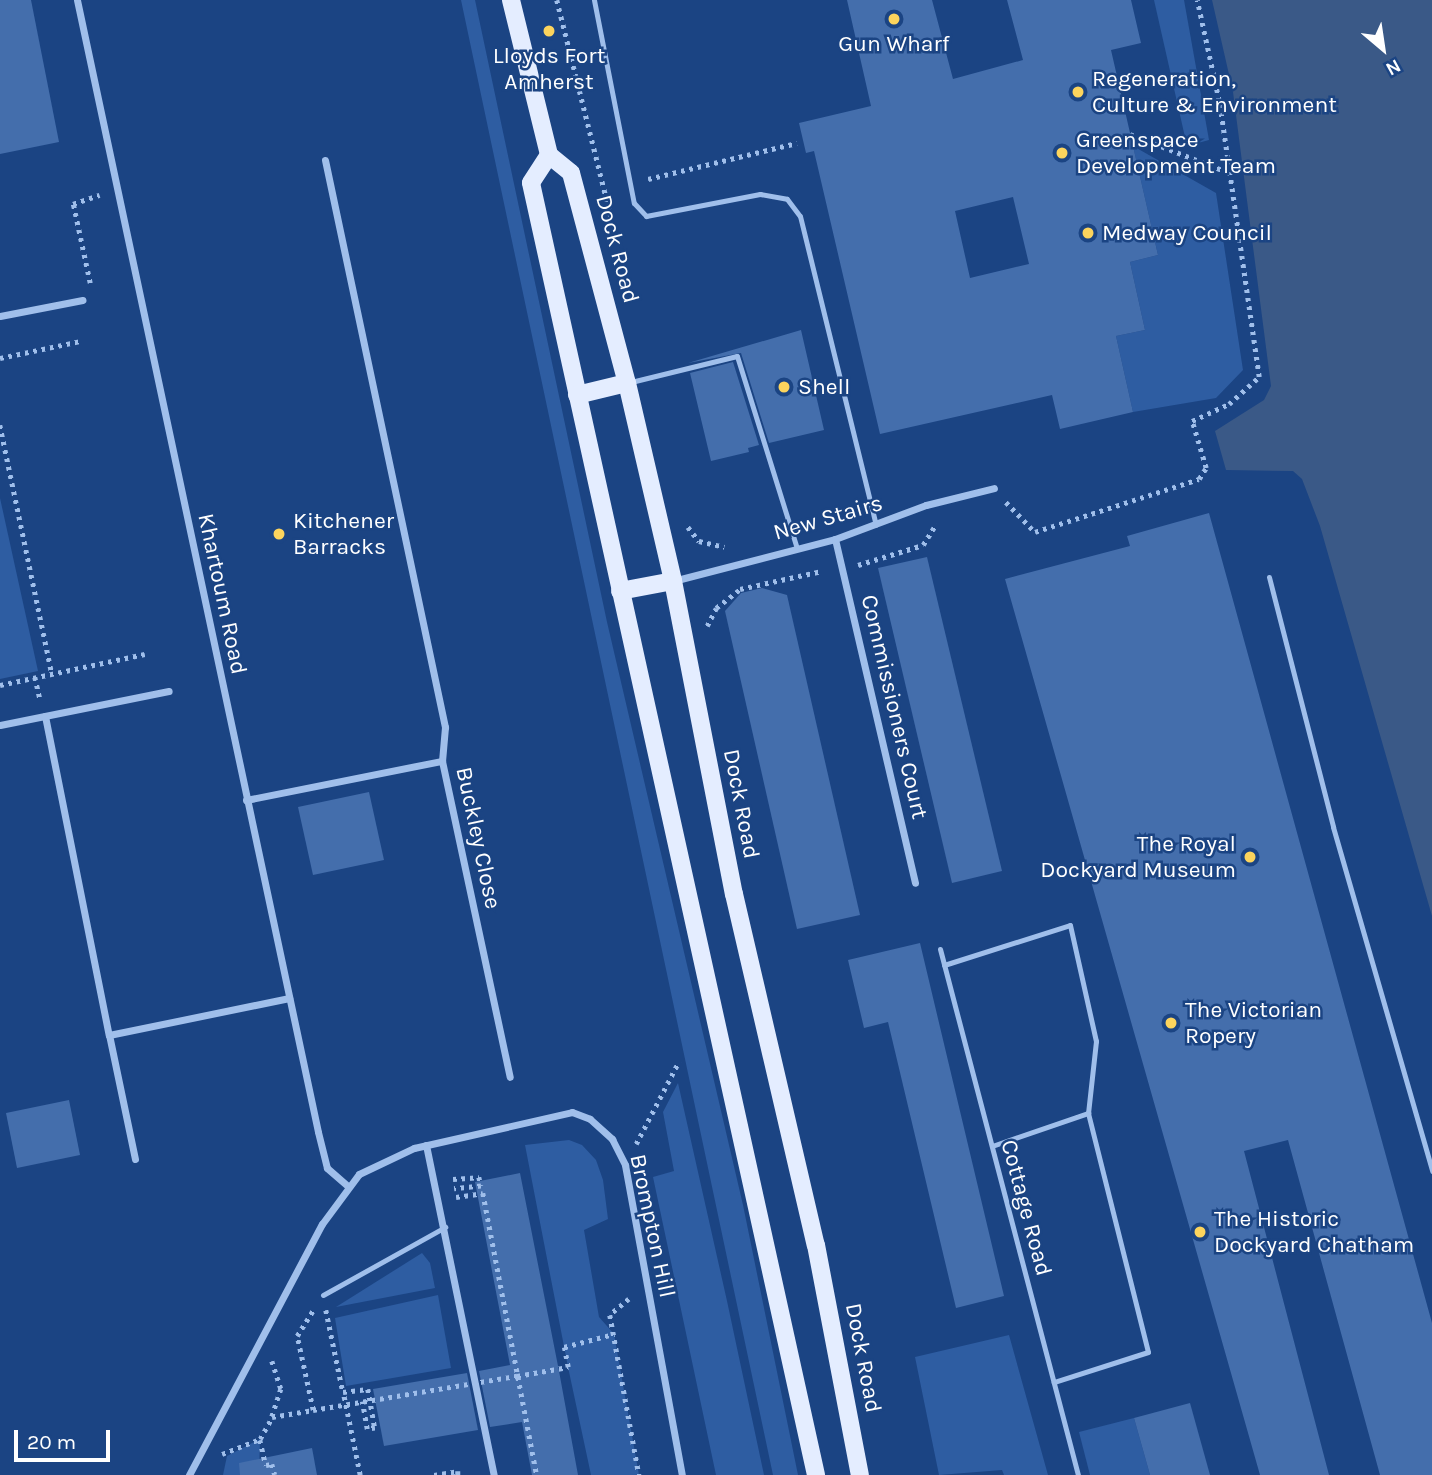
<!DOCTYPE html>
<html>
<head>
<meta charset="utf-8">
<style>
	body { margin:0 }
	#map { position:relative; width:1432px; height:1475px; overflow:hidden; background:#1b4483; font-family:Karla,sans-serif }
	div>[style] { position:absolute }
	.green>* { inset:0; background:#2e5da2 }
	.water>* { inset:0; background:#3a5987 }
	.building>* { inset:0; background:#446eac }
	.path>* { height:4.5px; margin-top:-2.25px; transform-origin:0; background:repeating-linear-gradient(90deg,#a0bfeb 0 3.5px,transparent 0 8.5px) }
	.service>* { height:5px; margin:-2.5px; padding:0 2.5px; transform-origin:2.5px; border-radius:2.5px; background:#a0bfeb }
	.minor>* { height:7px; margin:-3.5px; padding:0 3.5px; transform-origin:3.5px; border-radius:3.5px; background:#a0bfeb }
	.primary>* { height:18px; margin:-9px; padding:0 9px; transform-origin:9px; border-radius:9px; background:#e4edff }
	.path-bridge>* { height:4.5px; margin-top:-2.25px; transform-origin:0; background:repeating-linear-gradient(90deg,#a0bfeb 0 3.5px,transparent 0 8.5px) }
	.dots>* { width:19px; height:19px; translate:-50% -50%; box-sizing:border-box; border:4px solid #1b4483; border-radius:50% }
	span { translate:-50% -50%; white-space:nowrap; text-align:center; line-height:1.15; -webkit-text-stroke:5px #1b4483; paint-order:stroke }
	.poi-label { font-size:23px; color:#fff }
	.left { translate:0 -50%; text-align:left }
	.right { translate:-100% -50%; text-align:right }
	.street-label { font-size:23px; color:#fff }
	.north { position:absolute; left:1348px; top:14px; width:70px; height:70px; -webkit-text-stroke:5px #1b4483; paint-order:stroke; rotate:151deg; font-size:19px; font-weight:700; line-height:28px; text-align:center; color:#fff }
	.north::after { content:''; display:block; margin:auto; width:24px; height:32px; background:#fff; clip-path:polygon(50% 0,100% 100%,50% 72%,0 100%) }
	.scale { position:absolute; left:14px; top:1430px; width:96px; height:32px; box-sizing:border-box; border:4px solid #fff; border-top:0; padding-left:9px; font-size:21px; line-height:24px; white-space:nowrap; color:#fff; -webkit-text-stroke:5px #1b4483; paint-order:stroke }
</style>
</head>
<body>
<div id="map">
	<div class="green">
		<div style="clip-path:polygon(461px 0,475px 0,607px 622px,743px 1205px,798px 1475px,773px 1475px)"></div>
		<div style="clip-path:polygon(1154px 0,1184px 0,1209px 140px,1187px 146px)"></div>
		<div style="clip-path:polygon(1133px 146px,1216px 193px,1243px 370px,1216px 398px,1133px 412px,1116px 336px,1145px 330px,1130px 262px,1158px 255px)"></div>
		<div style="clip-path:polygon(0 498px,38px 671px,0 679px)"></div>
		<div style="clip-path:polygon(678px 1083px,727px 1301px,764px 1475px,716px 1475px,653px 1177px,674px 1171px,663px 1112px)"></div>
		<div style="clip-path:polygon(569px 1140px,582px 1145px,596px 1160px,603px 1180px,608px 1219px,584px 1230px,599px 1317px,614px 1334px,639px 1475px,591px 1475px,568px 1367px,525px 1145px)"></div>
		<div style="clip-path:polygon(422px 1253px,430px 1263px,435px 1288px,336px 1307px)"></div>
		<div style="clip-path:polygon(438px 1295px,451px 1368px,346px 1386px,335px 1318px)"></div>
		<div style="clip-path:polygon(1009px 1335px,1048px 1475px,1004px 1475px,1002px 1470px,939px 1475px,915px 1357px)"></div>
		<div style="clip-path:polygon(1134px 1418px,1150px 1475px,1090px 1475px,1079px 1432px)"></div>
		<div style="clip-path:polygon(260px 1439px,259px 1475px,223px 1475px,227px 1456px)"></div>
	</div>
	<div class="water">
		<div style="clip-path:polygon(1212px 0,1432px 0,1432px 916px,1320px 526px,1302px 479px,1293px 471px,1226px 470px,1215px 431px,1264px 400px,1271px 386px,1233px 92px)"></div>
	</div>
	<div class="building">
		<div style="clip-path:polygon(0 0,31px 0,59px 142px,0 154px)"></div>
		<div style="clip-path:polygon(evenodd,847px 0,932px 0,953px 79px,1023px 60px,1007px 0,1131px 0,1141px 43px,1111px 50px,1158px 255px,1130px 262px,1145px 330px,1116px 336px,1133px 412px,1060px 429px,1052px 395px,880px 434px,814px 151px,806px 153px,799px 123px,871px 106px,847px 0,1013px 197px,1029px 264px,970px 278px,955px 211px,1013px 197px)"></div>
		<div style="clip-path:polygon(801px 330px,824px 430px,769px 443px,741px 353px,688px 363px)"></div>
		<div style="clip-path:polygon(733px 362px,759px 445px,748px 448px,749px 452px,711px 461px,690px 373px)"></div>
		<div style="clip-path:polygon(1209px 513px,1432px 1323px,1432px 1475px,1380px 1475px,1288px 1140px,1244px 1151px,1329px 1475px,1260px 1475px,1005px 579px,1130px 546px,1127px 536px)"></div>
		<div style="clip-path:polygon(927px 557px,1002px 871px,952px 883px,878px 568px)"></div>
		<div style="clip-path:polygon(762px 588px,787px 595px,860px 915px,797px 929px,725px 611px,741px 593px)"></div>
		<div style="clip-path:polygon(369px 792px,384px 860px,313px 875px,298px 807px)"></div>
		<div style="clip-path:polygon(920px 943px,1004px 1296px,956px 1308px,888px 1022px,864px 1028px,848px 960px)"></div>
		<div style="clip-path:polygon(69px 1100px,80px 1155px,17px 1168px,6px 1113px)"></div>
		<div style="clip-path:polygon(520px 1173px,559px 1371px,578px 1475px,532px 1475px,522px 1422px,490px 1427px,479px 1371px,510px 1365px,475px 1182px)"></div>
		<div style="clip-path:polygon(467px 1373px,478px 1430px,384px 1446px,373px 1389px)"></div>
		<div style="clip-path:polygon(1190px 1403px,1210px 1475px,1150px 1475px,1134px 1418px)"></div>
		<div style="clip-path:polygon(312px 1448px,317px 1475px,240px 1475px,239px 1463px)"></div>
	</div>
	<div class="path">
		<div style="left:557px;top:0;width:223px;rotate:76deg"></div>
		<div style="left:1130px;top:134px;width:107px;rotate:21.3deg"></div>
		<div style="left:648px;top:179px;width:153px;rotate:-13.6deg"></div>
		<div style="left:90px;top:283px;width:81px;rotate:-102.1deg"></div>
		<div style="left:73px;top:204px;width:28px;rotate:-19deg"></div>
		<div style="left:0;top:358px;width:83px;rotate:-11.9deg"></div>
		<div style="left:0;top:425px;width:254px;rotate:78.2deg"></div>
		<div style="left:1006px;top:502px;width:42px;rotate:46deg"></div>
		<div style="left:1035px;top:532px;width:172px;rotate:-17.9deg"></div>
		<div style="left:1199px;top:479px;width:13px;rotate:-58deg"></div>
		<div style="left:1206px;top:468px;width:49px;rotate:-106.6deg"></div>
		<div style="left:1192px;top:421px;width:41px;rotate:-24.7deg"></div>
		<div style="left:1229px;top:404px;width:40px;rotate:-42deg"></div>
		<div style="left:1259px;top:377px;width:279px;rotate:-98.2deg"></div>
		<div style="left:1219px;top:101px;width:103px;rotate:-102.3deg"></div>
		<div style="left:688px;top:527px;width:18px;rotate:52deg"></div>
		<div style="left:699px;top:541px;width:26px;rotate:13deg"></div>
		<div style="left:858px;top:565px;width:68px;rotate:-17.1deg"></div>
		<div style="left:923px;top:545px;width:25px;rotate:-58deg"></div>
		<div style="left:707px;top:626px;width:20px;rotate:-63deg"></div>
		<div style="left:716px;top:608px;width:31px;rotate:-38deg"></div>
		<div style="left:740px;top:589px;width:84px;rotate:-12.4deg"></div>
		<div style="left:35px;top:677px;width:22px;rotate:77deg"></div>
		<div style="left:0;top:685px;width:148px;rotate:-12.1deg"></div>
		<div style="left:636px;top:1144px;width:93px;rotate:-62.6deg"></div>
		<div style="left:453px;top:1179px;width:26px;rotate:-4deg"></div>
		<div style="left:479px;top:1177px;width:9px;rotate:77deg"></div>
		<div style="left:481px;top:1186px;width:27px;rotate:174deg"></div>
		<div style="left:456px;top:1197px;width:27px;rotate:-8deg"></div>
		<div style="left:483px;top:1193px;width:287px;rotate:79.2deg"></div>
		<div style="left:629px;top:1299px;width:25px;rotate:140deg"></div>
		<div style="left:610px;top:1315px;width:163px;rotate:79.7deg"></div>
		<div style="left:326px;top:1310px;width:84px;rotate:78.3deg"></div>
		<div style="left:272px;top:1361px;width:29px;rotate:72deg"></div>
		<div style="left:281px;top:1389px;width:29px;rotate:108deg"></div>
		<div style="left:517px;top:1376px;width:52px;rotate:-10deg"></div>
		<div style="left:568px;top:1367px;width:20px;rotate:-101deg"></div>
		<div style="left:564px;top:1347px;width:52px;rotate:-14.6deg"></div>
		<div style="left:260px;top:1440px;width:26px;rotate:77deg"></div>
		<div style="left:266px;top:1465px;width:6px;rotate:-9deg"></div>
		<div style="left:272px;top:1464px;width:11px;rotate:75deg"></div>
		<div style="left:222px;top:1454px;width:41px;rotate:-21.5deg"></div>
		<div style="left:260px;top:1439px;width:25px;rotate:-61deg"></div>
		<div style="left:272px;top:1417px;width:42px;rotate:-9.7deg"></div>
		<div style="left:313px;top:1410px;width:76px;rotate:-102.2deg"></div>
		<div style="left:297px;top:1336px;width:31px;rotate:-58deg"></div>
		<div style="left:360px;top:1475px;width:85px;rotate:-101.6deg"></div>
		<div style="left:343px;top:1392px;width:25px;rotate:-7deg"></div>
		<div style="left:368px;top:1389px;width:40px;rotate:80deg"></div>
		<div style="left:375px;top:1428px;width:8px;rotate:173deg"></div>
		<div style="left:367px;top:1429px;width:28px;rotate:-100deg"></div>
		<div style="left:434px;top:1475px;width:24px;rotate:-9deg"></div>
		<div style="left:458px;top:1471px;width:4px;rotate:90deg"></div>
	</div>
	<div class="service">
		<div style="left:594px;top:0;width:207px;rotate:78.9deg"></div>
		<div style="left:634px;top:203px;width:18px;rotate:47deg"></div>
		<div style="left:646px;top:216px;width:116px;rotate:-10.9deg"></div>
		<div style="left:760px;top:194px;width:27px;rotate:10deg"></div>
		<div style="left:787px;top:199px;width:21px;rotate:53deg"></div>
		<div style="left:800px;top:216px;width:318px;rotate:76.2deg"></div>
		<div style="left:631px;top:382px;width:109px;rotate:-13.8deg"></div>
		<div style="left:737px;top:356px;width:202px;rotate:72.7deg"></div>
		<div style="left:1269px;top:577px;width:258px;rotate:75.6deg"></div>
		<div style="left:1333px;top:827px;width:358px;rotate:73.9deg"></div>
		<div style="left:940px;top:949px;width:544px;rotate:75.3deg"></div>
		<div style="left:944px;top:965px;width:132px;rotate:-17.6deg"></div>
		<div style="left:1070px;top:925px;width:119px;rotate:77.4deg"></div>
		<div style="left:1096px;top:1041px;width:72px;rotate:96.3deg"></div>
		<div style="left:1088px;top:1113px;width:246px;rotate:75.9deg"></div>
		<div style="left:1148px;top:1352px;width:99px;rotate:162.3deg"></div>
		<div style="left:992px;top:1146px;width:102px;rotate:-19deg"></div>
		<div style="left:323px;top:1295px;width:140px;rotate:-29.1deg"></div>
	</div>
	<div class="minor">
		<div style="left:77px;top:0;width:1157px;rotate:77.98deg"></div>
		<div style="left:318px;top:1132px;width:37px;rotate:76deg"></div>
		<div style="left:327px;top:1168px;width:28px;rotate:41deg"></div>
		<div style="left:325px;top:160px;width:580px;rotate:78.05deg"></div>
		<div style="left:445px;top:727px;width:34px;rotate:95deg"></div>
		<div style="left:0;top:316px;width:84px;rotate:-11deg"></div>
		<div style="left:835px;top:539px;width:353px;rotate:76.9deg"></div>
		<div style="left:673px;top:581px;width:167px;rotate:-14.5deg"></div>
		<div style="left:835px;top:539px;width:97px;rotate:-20.5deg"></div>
		<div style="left:926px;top:505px;width:70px;rotate:-14deg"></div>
		<div style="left:45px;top:716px;width:325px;rotate:78.7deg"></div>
		<div style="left:0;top:725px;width:172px;rotate:-11.4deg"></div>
		<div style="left:246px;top:800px;width:200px;rotate:-11.3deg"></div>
		<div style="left:442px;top:761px;width:323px;rotate:77.9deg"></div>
		<div style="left:426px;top:1145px;width:337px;rotate:78.4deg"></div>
		<div style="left:135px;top:1159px;width:127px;rotate:-101.8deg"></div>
		<div style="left:109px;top:1035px;width:184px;rotate:-11.6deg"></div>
		<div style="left:189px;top:1475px;width:284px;rotate:-62.1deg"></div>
		<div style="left:322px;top:1224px;width:62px;rotate:-53.5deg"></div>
		<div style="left:359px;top:1174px;width:61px;rotate:-25.3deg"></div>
		<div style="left:414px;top:1148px;width:162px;rotate:-12.8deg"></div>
		<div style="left:572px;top:1112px;width:19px;rotate:21deg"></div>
		<div style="left:590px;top:1119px;width:30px;rotate:42deg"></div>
		<div style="left:612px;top:1139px;width:29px;rotate:63deg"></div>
		<div style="left:625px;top:1165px;width:315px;rotate:79.6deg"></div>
	</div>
	<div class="primary">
		<div style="left:511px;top:0;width:160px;rotate:76.2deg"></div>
		<div style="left:549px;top:155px;width:28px;rotate:39deg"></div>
		<div style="left:571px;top:173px;width:217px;rotate:75.1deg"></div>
		<div style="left:627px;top:383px;width:203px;rotate:76.9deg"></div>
		<div style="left:673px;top:581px;width:319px;rotate:79deg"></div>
		<div style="left:734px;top:894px;width:360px;rotate:76.9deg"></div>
		<div style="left:816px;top:1245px;width:234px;rotate:79.2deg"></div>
		<div style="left:549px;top:155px;width:33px;rotate:123deg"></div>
		<div style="left:531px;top:183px;width:1323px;rotate:77.56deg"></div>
		<div style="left:577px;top:395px;width:51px;rotate:-13.5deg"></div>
		<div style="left:620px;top:591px;width:54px;rotate:-10.7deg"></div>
	</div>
	<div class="path-bridge">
		<div style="left:313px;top:1410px;width:207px;rotate:-9.5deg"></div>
	</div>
	<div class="dots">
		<div style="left:894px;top:19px;background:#fcd45d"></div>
		<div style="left:549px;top:31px;background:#fcd45d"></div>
		<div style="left:1078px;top:92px;background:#fcd45d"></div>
		<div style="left:1062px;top:153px;background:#fcd45d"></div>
		<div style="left:1088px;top:233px;background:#fcd45d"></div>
		<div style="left:784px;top:387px;background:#fcd45d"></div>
		<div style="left:279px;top:534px;background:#fcd45d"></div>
		<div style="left:1250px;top:857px;background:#fcd45d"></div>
		<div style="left:1171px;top:1023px;background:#fcd45d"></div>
		<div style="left:1200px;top:1232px;background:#fcd45d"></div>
	</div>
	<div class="poi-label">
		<span style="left:894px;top:44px">Gun Wharf</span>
		<span style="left:549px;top:69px">Lloyds Fort<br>Amherst</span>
		<span class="left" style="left:1092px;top:92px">Regeneration,<br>Culture &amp; Environment</span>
		<span class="left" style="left:1076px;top:153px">Greenspace<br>Development Team</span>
		<span class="left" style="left:1102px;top:233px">Medway Council</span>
		<span class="left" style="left:798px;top:387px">Shell</span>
		<span class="left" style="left:293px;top:534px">Kitchener<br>Barracks</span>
		<span class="right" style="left:1236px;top:857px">The Royal<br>Dockyard Museum</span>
		<span class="left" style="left:1185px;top:1023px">The Victorian<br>Ropery</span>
		<span class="left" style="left:1214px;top:1232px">The Historic<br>Dockyard Chatham</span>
	</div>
	<div class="street-label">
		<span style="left:617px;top:249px;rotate:75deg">Dock Road</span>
		<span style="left:828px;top:518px;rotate:-16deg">New Stairs</span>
		<span style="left:222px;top:594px;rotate:78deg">Khartoum Road</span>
		<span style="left:894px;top:707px;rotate:77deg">Commissioners Court</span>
		<span style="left:741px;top:804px;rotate:79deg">Dock Road</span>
		<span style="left:478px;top:838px;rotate:78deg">Buckley Close</span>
		<span style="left:1026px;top:1208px;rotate:75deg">Cottage Road</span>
		<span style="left:652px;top:1226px;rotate:78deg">Brompton Hill</span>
		<span style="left:863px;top:1358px;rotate:79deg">Dock Road</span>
	</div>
	<div class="north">N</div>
	<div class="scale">20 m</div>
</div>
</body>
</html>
